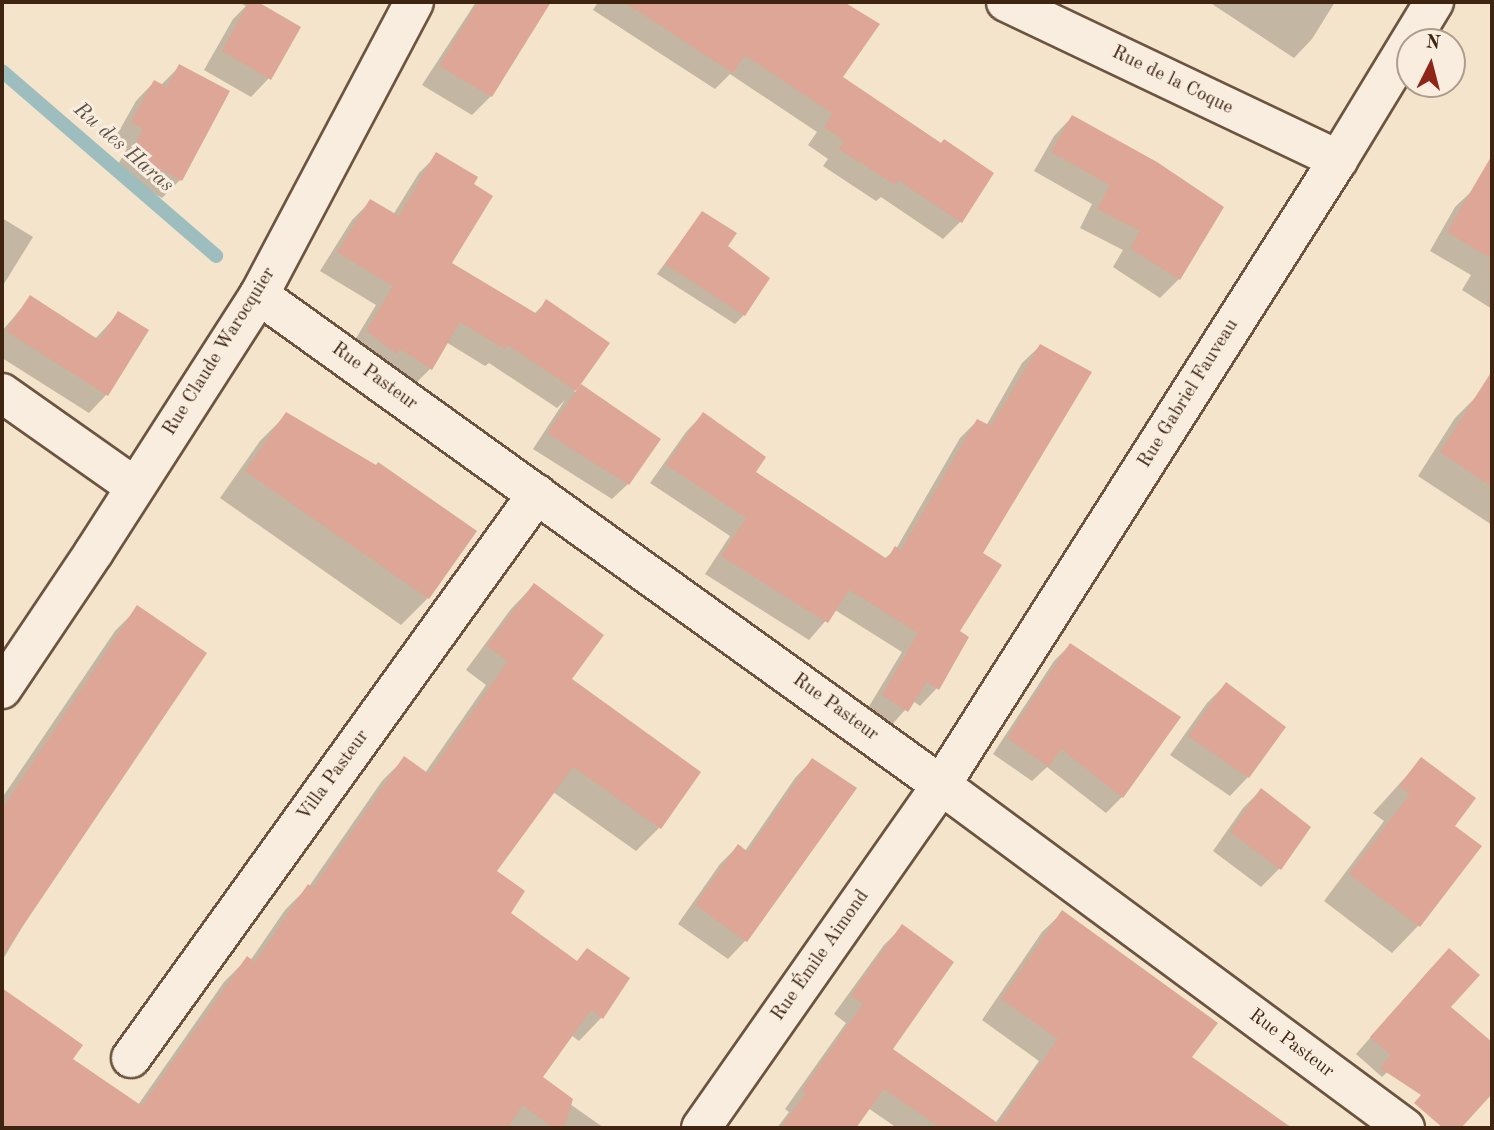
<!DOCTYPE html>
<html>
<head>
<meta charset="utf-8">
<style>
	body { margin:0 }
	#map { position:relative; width:1494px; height:1130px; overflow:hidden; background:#f4e4cc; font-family:"Old Standard TT",serif }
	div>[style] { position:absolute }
	.shadow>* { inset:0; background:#0003 }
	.stream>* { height:14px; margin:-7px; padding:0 7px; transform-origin:7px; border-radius:7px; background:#9ebdbe }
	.building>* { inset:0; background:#dda697 }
	.roads { filter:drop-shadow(2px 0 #6c5440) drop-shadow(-2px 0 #6c5440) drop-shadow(0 2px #6c5440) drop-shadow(0 -2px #6c5440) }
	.minor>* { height:38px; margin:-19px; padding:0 19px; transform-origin:19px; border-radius:19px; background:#f8edde }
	span { translate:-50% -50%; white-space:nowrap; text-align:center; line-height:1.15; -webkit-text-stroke:6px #f8edde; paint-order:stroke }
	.street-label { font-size:19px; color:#3f2412 }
	.water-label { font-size:21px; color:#5c5246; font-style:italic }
	.frame { position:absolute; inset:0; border:4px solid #3f2412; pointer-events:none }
	.north { position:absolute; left:1396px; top:28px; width:70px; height:70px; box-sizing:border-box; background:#f8edde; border:2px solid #ae9d8c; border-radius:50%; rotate:6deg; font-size:19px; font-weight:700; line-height:28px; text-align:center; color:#3f2412 }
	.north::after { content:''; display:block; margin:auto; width:24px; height:32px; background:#8f2418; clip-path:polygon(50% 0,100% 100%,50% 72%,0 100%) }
</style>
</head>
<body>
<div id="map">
	<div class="shadow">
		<div style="clip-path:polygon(238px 2px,256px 2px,269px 78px,251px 97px,204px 70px,233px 19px,246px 6px)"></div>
		<div style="clip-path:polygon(476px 2px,549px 2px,491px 96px,472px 115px,422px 85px)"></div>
		<div style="clip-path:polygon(598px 2px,841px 2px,877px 24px,841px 78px,940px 144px,992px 173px,960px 222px,943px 239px,881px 197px,876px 201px,823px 166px,828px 159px,808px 145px,817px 132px,730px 74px,715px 89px,593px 10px)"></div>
		<div style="clip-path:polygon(1203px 2px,1335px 2px,1312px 39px,1294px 58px,1209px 2px)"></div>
		<div style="clip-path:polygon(179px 67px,228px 92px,180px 180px,162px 198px,114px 172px,127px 148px,114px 140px,136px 101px,154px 82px,160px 86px)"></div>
		<div style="clip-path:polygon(1072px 117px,1222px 207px,1179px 279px,1160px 298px,1113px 267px,1123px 250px,1080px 228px,1092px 204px,1034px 171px,1054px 136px)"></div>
		<div style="clip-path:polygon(437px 155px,450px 264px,534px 314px,546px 302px,607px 344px,574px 391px,658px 439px,628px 484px,612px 499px,533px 449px,565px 400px,557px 408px,489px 363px,485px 366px,446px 342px,430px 369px,412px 387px,349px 350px,376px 305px,320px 271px,352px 220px,370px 202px,393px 215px,419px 173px)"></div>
		<div style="clip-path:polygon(1474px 189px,1492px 199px,1492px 309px,1462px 290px,1471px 275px,1430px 251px,1455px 207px)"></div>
		<div style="clip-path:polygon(702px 213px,725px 247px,744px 315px,735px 324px,657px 274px)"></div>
		<div style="clip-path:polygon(2px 218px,33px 237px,2px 287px)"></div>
		<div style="clip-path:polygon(30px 298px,95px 339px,118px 314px,107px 394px,89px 413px,2px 358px,2px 331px)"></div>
		<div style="clip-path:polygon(1040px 346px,957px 632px,937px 688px,920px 706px,913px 701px,889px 728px,865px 713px,902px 652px,835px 610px,809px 640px,705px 574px,730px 536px,650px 483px,686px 432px,703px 414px,753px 472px,884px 559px,896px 549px,960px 438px,977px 421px,986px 426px,1022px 363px)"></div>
		<div style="clip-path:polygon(1478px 395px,1492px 404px,1492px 525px,1418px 476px,1455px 418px)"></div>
		<div style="clip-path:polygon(287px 414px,428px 598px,401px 625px,220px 498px,260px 441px)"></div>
		<div style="clip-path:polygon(534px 585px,570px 679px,659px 828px,636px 851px,553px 792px,494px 872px,508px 914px,602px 1017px,579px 1041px,571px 1035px,540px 1078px,570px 1104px,604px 1128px,2px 1128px,2px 990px,80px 1045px,70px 1060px,138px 1105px,224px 982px,247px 959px,250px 961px,285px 910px,310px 885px,382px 781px,405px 758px,425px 773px,486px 685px,466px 670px,511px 609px)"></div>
		<div style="clip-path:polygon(138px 608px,28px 917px,2px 961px,2px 798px,115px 631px)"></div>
		<div style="clip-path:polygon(1070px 645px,1179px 717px,1122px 797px,1106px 813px,1047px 767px,1032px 781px,993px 754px,1054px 661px)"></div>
		<div style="clip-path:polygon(1226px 684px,1248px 777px,1230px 796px,1170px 755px,1207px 703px)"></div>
		<div style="clip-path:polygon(812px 760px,745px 941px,728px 959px,678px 924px,720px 864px,738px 846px,745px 851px,795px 778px)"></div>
		<div style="clip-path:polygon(1421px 760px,1452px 827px,1479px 846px,1418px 926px,1392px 953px,1324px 901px,1384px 821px,1373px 813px)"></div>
		<div style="clip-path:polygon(1261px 790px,1280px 868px,1261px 887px,1213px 851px,1243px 808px)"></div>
		<div style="clip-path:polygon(1063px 912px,1189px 1057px,1260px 1108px,1245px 1128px,992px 1128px,1039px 1061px,982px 1020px,1042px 932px)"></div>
		<div style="clip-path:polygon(902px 927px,891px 1050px,977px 1111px,965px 1128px,897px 1128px,868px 1108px,854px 1128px,777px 1128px,789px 1112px,785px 1109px,846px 1023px,834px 1014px,884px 945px)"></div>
		<div style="clip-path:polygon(1433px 966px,1398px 1062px,1382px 1077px,1356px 1054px)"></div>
	</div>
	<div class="stream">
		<div style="left:2px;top:71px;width:283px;rotate:40.8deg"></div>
	</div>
	<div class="building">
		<div style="clip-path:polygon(249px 2px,258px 2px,301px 27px,271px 80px,222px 51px)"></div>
		<div style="clip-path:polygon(478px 2px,551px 2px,492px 97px,439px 66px)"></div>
		<div style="clip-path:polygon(624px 2px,844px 2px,880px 24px,843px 77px,941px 143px,944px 139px,994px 173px,962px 223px,898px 180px,895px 185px,839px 149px,844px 141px,824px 127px,833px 114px,745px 55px,733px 73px)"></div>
		<div style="clip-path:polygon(179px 64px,230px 91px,182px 181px,131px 153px,143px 129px,131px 122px,154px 80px,167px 87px)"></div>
		<div style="clip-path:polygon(1072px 115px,1157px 162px,1224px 207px,1180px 280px,1130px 248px,1140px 231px,1097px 209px,1110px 185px,1051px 152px)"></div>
		<div style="clip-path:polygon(436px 152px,478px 177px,474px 184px,493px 196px,452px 263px,537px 314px,546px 299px,610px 343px,576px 391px,508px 345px,505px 349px,460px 322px,432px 370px,400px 349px,397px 354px,366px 331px,393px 286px,337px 252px,370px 199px,399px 216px)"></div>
		<div style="clip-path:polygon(1492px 155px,1492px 259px,1447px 232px)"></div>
		<div style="clip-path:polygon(702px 211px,737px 233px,728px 246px,770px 278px,745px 316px,665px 264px)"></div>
		<div style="clip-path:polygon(30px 295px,99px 340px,118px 311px,149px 330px,108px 396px,6px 331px)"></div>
		<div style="clip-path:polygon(1040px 344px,1092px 372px,983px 553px,1002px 565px,960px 631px,969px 637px,939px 690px,927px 682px,908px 712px,882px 695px,918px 633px,849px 590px,828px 623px,721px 556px,746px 518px,666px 465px,703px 412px,766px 457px,756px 472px,887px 559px,895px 546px,901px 550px,977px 419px,991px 426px)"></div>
		<div style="clip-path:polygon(1492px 371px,1492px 487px,1440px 452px)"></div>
		<div style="clip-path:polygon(581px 384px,661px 439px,629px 485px,547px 433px)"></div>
		<div style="clip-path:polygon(286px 412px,376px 465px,378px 462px,477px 531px,429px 599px,245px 471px)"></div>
		<div style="clip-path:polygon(534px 583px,604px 635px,572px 679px,701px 772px,661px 829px,573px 767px,497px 871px,525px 891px,511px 913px,577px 961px,587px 948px,630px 978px,603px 1019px,591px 1010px,543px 1077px,573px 1099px,564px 1128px,553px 1128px,523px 1105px,507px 1128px,2px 1128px,2px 988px,83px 1045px,73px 1059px,142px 1106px,247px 956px,255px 962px,308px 884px,313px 888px,404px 756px,429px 774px,508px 661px,487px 646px)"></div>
		<div style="clip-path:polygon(137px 605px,207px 653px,2px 957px,2px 809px)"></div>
		<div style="clip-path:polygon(1070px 643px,1181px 717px,1123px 798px,1061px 749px,1049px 767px,1007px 738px)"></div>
		<div style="clip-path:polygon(1226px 682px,1286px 727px,1249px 778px,1188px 736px)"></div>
		<div style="clip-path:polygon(1421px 757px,1476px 798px,1455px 826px,1482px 846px,1420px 927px,1349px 874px,1410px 794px,1399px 786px)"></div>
		<div style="clip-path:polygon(812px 758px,857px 788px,747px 942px,695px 905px,738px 844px,748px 852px)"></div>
		<div style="clip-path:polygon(1261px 788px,1311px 827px,1281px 870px,1230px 832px)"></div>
		<div style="clip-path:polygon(1062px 910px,1218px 1023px,1192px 1057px,1292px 1128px,941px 1128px,884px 1089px,856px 1128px,780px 1128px,806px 1093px,802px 1090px,863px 1004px,851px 995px,902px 924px,954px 962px,893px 1049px,999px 1124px,1058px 1039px,1001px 999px)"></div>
		<div style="clip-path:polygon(1449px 948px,1480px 975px,1451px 1007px,1492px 1042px,1492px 1094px,1461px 1128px,1443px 1128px,1414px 1103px,1421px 1095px,1380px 1068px,1391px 1055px,1370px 1037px)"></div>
	</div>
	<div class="roads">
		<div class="minor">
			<div style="left:1006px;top:2px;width:368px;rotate:25.4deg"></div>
			<div style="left:259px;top:295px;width:840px;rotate:35.7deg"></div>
			<div style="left:941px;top:785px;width:577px;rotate:36.47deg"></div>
			<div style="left:2px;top:393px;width:161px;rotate:35.2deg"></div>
			<div style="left:2px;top:689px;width:165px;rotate:-56.1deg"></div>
			<div style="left:94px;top:552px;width:305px;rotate:-57.3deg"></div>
			<div style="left:259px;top:295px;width:331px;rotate:-62.1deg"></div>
			<div style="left:131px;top:1058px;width:695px;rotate:-54.25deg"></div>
			<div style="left:701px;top:1128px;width:419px;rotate:-55deg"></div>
			<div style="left:941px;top:785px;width:740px;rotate:-57.58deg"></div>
			<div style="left:1338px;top:160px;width:185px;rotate:-58.7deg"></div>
		</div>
	</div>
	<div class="street-label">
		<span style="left:1172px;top:81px;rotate:26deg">Rue de la Coque</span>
		<span style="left:220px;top:352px;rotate:-58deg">Rue Claude Warocquier</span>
		<span style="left:374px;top:377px;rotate:36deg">Rue Pasteur</span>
		<span style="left:1189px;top:394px;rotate:-58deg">Rue Gabriel Fauveau</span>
		<span style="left:835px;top:708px;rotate:36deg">Rue Pasteur</span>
		<span style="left:334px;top:776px;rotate:-54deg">Villa Pasteur</span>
		<span style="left:821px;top:956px;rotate:-55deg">Rue Émile Aimond</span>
		<span style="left:1291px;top:1044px;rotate:37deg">Rue Pasteur</span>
	</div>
	<div class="water-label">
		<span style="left:123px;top:148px;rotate:41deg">Ru des Haras</span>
	</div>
	<div class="frame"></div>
	<div class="north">N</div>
</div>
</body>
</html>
